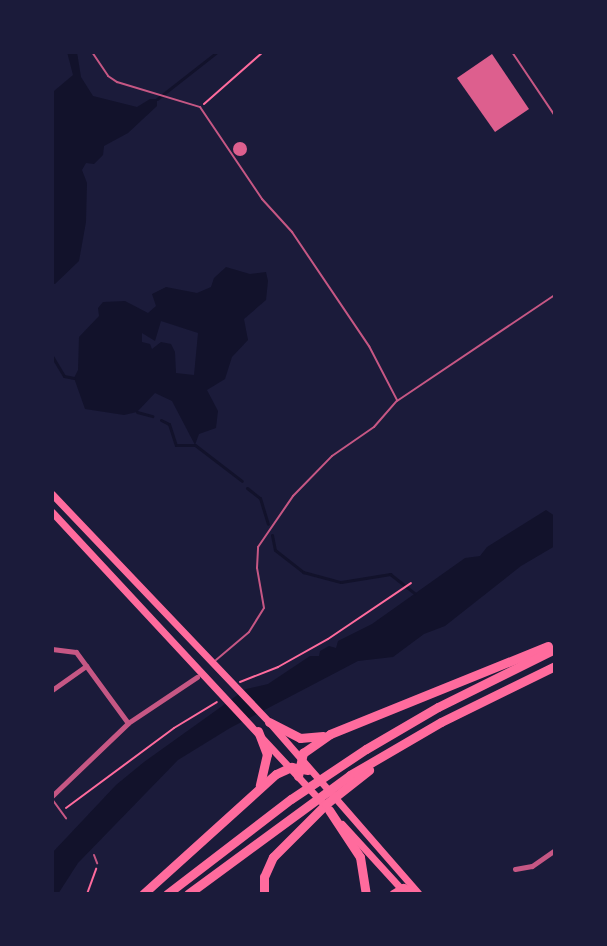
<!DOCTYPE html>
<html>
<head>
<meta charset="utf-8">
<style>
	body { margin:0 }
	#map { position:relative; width:607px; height:946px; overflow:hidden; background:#1b1b3a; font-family:Spectral,serif }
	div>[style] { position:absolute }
	.water>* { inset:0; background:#12122b }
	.stream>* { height:3px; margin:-1.5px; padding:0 1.5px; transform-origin:1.5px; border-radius:1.5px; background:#12122b }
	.building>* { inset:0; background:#dd5f8e }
	.round { border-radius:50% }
	.path>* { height:2px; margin:-1px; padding:0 1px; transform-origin:1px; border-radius:1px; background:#ff6b9d }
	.service>* { height:2px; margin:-1px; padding:0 1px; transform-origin:1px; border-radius:1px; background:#c65784 }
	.minor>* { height:5px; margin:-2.5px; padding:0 2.5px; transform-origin:2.5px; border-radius:2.5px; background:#c65784 }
	.secondary>* { height:7px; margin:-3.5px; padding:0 3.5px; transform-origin:3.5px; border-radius:3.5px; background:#ff6b9d }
	.motorway>* { height:9px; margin:-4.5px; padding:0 4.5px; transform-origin:4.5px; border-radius:4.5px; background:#ff6b9d }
	span { translate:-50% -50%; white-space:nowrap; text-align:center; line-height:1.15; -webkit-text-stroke:7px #1b1b3a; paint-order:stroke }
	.frame { position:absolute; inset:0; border:54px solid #1b1b3a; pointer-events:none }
</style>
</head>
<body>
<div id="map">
	<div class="water">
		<div style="clip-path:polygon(67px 52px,77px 52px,81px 77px,93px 96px,137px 107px,150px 99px,157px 99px,157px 106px,128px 133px,104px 146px,103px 155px,94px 164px,86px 163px,82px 170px,87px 183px,86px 222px,79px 261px,55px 284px,52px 283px,52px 88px,54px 91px,73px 75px)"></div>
		<div style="clip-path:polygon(evenodd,226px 267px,250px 274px,266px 272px,268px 281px,266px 300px,244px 319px,248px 340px,232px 357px,225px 379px,207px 390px,218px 411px,216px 428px,199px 434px,195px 445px,172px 401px,155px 393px,137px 412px,124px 415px,85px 409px,74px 378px,78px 370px,79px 337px,99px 316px,98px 308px,103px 302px,125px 301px,148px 313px,156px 306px,152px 294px,166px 287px,197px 293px,211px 287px,214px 278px,226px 267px,161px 321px,198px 333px,194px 375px,176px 373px,175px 352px,171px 344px,161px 342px,152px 349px,150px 344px,142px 342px,142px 333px,155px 341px,161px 321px)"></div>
		<div style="clip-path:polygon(546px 510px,555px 516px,555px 546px,521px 566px,445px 626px,424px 634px,393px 657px,358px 661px,230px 728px,178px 760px,78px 863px,58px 894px,52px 894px,52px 853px,116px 785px,144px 762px,246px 689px,268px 684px,310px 656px,319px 656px,320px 651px,329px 646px,336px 648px,338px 641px,372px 624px,465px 558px,480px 556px,487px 547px)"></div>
	</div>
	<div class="stream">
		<div style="left:157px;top:99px;width:76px;rotate:-38.1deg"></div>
		<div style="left:52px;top:356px;width:23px;rotate:59deg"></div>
		<div style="left:64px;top:376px;width:10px;rotate:11deg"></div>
		<div style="left:137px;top:412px;width:16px;rotate:15deg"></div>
		<div style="left:161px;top:420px;width:9px;rotate:27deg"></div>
		<div style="left:169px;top:424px;width:22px;rotate:72deg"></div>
		<div style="left:176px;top:445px;width:19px"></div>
		<div style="left:195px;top:445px;width:59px;rotate:37.5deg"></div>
		<div style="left:247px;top:488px;width:16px;rotate:38deg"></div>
		<div style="left:260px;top:498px;width:27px;rotate:73deg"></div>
		<div style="left:272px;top:535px;width:15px;rotate:79deg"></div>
		<div style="left:275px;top:550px;width:36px;rotate:38deg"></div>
		<div style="left:303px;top:572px;width:39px;rotate:15deg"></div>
		<div style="left:341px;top:582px;width:50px;rotate:-9.3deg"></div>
		<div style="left:390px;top:574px;width:31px;rotate:38deg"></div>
	</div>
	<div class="building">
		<div style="clip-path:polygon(492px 54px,529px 109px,495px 132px,457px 78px)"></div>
		<div class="round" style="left:233px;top:142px;width:14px;height:14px"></div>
	</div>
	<div class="path">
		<div style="left:204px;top:104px;width:79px;rotate:-41.4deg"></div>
		<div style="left:240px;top:682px;width:41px;rotate:-21.5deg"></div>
		<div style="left:278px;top:667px;width:57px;rotate:-29.2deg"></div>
		<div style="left:328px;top:639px;width:100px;rotate:-34deg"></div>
		<div style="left:66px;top:808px;width:134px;rotate:-36.5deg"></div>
		<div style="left:174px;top:728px;width:50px;rotate:-31.2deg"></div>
		<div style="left:87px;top:894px;width:27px;rotate:-70deg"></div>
	</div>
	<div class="service">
		<div style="left:92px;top:52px;width:29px;rotate:56deg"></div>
		<div style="left:108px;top:76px;width:11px;rotate:34deg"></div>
		<div style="left:117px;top:82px;width:87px;rotate:16.8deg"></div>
		<div style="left:200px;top:107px;width:111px;rotate:56deg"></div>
		<div style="left:262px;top:199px;width:45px;rotate:47.7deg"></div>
		<div style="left:292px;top:232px;width:138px;rotate:56deg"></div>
		<div style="left:369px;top:346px;width:61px;rotate:62.6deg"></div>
		<div style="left:512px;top:52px;width:77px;rotate:56.1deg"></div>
		<div style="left:216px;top:660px;width:43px;rotate:-40.3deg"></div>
		<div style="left:249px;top:632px;width:28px;rotate:-58deg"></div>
		<div style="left:264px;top:608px;width:41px;rotate:-99.9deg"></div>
		<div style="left:257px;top:568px;width:21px;rotate:-87deg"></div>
		<div style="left:258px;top:547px;width:62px;rotate:-55.5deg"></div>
		<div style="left:293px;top:496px;width:56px;rotate:-45.7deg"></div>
		<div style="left:332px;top:456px;width:51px;rotate:-34.6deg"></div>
		<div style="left:374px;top:427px;width:35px;rotate:-49deg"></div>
		<div style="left:397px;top:401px;width:190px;rotate:-33.9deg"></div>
		<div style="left:52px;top:799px;width:24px;rotate:54deg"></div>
		<div style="left:94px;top:855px;width:9px;rotate:69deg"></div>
	</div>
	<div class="minor">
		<div style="left:52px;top:649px;width:24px;rotate:7deg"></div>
		<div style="left:76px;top:652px;width:88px;rotate:53.8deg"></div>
		<div style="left:52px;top:690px;width:42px;rotate:-35.2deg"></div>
		<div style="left:52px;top:796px;width:105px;rotate:-43.8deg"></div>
		<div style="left:128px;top:723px;width:83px;rotate:-33.7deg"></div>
		<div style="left:515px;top:869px;width:17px;rotate:-10deg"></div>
		<div style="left:532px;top:866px;width:28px;rotate:-35deg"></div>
	</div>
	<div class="secondary">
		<div style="left:52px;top:494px;width:315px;rotate:46.4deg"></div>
		<div style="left:269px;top:722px;width:227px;rotate:48.9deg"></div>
		<div style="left:52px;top:512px;width:405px;rotate:47.1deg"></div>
		<div style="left:342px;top:824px;width:92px;rotate:47.6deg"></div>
	</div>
	<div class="motorway">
		<div style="left:269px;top:722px;width:35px;rotate:27deg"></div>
		<div style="left:300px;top:738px;width:23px;rotate:-5deg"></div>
		<div style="left:258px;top:731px;width:25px;rotate:69deg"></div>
		<div style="left:267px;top:754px;width:32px;rotate:103deg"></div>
		<div style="left:298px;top:776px;width:24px;rotate:-78deg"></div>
		<div style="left:303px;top:753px;width:33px;rotate:-35deg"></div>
		<div style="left:330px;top:734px;width:235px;rotate:-22deg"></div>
		<div style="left:329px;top:810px;width:56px;rotate:56.6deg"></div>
		<div style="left:360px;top:857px;width:37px;rotate:81deg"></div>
		<div style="left:143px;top:894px;width:179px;rotate:-42.1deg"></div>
		<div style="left:276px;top:774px;width:17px;rotate:-25deg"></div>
		<div style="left:291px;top:767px;width:17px;rotate:10deg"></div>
		<div style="left:167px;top:894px;width:156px;rotate:-37.5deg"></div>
		<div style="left:291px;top:799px;width:90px;rotate:-33.7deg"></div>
		<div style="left:366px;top:749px;width:83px;rotate:-30.3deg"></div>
		<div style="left:438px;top:707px;width:131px;rotate:-26.4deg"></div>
		<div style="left:188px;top:894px;width:201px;rotate:-36.3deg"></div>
		<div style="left:350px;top:775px;width:105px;rotate:-30.2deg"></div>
		<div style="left:441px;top:722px;width:127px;rotate:-26.2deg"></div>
		<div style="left:264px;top:894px;width:17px;rotate:-90deg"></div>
		<div style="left:264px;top:877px;width:22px;rotate:-66deg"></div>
		<div style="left:273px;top:857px;width:75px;rotate:-45deg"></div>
		<div style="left:326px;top:804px;width:55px;rotate:-38.3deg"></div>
		<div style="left:393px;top:894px;width:12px;rotate:-31deg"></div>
		<div style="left:403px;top:888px;width:15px;rotate:23deg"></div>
	</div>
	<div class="frame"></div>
</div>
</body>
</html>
